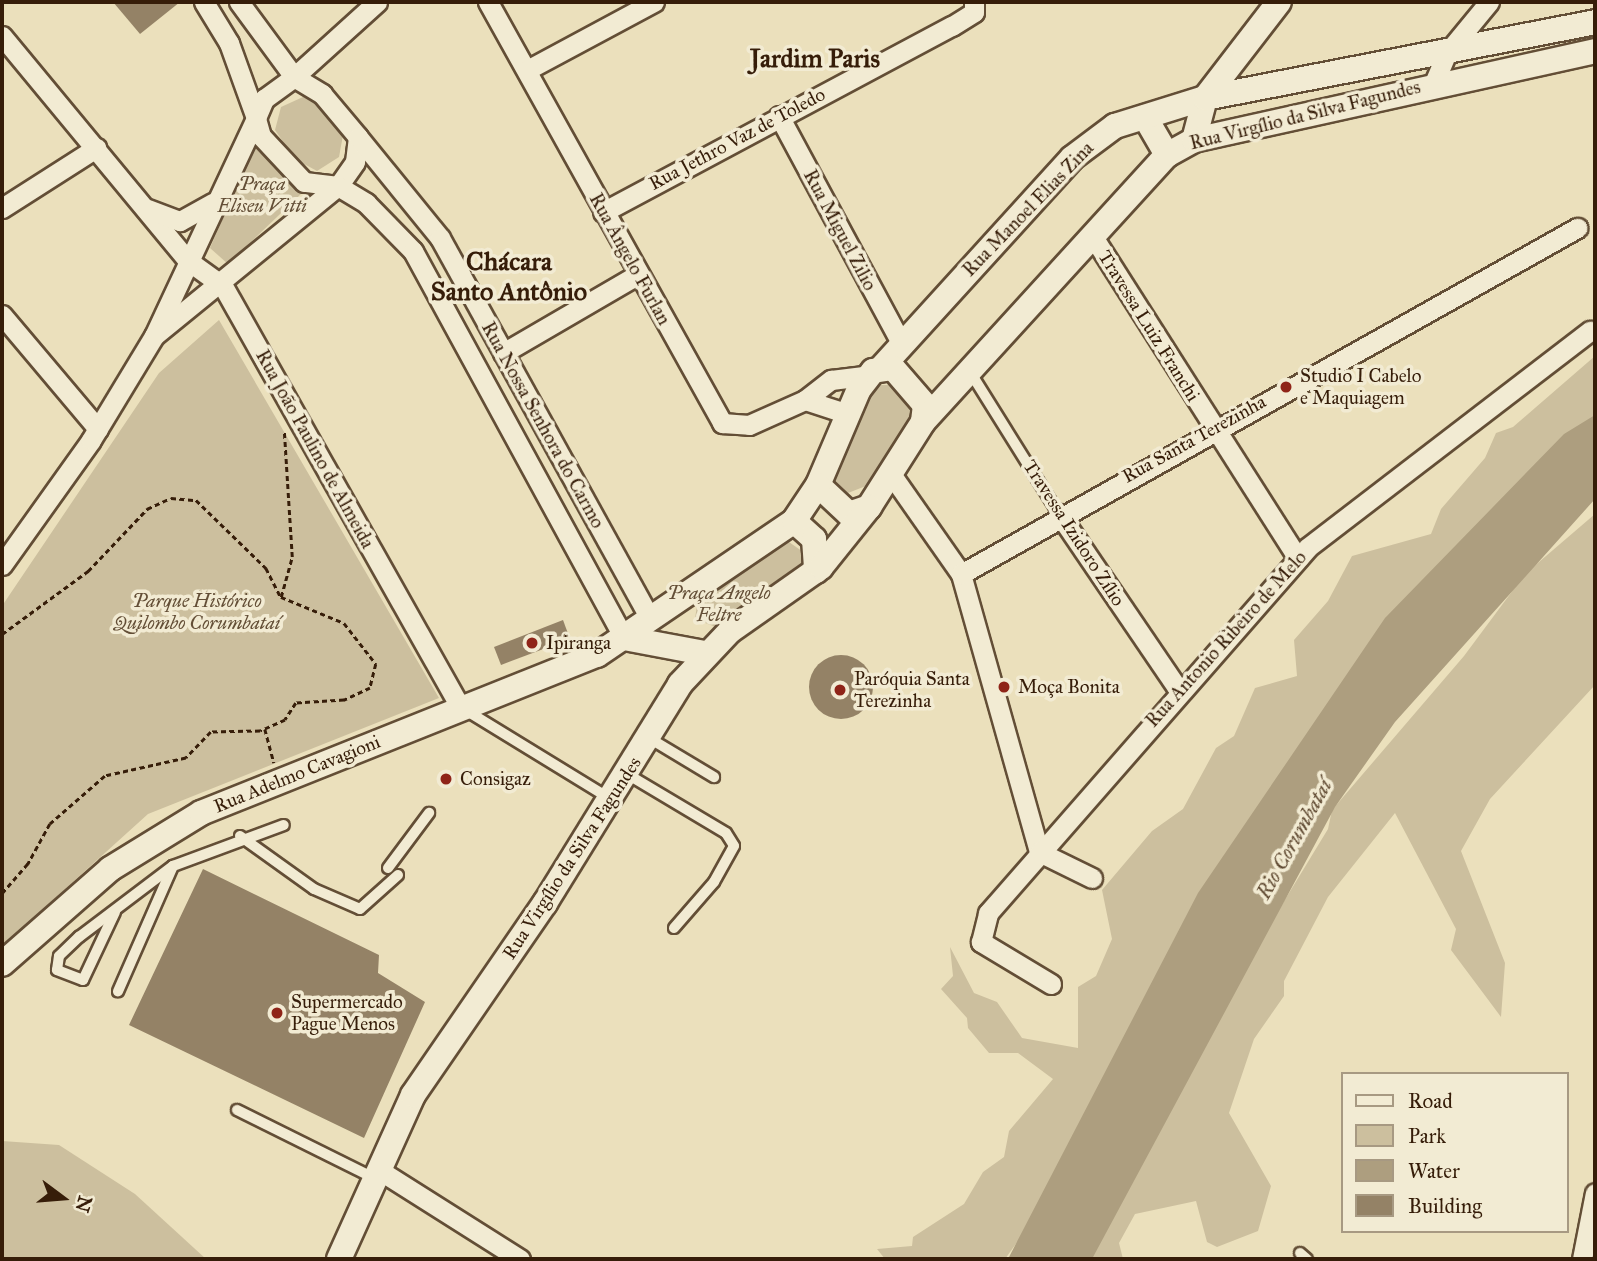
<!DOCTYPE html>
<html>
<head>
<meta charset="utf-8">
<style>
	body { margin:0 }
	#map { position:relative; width:1597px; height:1261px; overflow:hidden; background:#ebe0bc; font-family:"IM FELL Great Primer",serif }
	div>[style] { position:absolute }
	.green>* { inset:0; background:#ccbf9e }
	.water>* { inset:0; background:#ad9e7f }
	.building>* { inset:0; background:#948266 }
	.round { border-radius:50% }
	.path>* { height:2.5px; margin-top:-1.25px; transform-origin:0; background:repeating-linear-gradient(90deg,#361d09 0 5px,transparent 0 8.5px) }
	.roads { filter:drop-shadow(2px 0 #634e36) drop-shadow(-2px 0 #634e36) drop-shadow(0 2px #634e36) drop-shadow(0 -2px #634e36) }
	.service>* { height:10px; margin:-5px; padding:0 5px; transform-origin:5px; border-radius:5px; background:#f2ebd3 }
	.minor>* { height:19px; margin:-9.5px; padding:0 9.5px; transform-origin:9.5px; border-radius:9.5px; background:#f2ebd3 }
	.tertiary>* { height:24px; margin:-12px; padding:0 12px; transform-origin:12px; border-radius:12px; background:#f2ebd3 }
	.dots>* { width:19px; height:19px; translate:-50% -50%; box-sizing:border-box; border:4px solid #f2ebd3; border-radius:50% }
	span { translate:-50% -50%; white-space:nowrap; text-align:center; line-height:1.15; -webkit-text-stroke:7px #f2ebd3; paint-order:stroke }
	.street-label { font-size:19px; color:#361d09 }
	.park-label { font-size:19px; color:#634e36; font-style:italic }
	.poi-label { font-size:19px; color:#361d09 }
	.left { translate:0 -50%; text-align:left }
	.water-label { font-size:21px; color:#604a32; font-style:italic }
	.district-label { font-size:26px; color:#361d09; font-weight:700 }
	.frame { position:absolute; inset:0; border:4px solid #361d09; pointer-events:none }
	.legend { position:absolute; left:1341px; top:1072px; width:228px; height:161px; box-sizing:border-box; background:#f2ebd3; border:2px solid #a79982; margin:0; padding:9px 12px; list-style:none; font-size:21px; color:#361d09 }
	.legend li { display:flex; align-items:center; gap:14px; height:35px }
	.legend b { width:35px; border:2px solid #a79982 }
	.north { position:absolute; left:28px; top:1163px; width:70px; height:70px; -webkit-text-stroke:5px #f2ebd3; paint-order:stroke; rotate:106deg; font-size:19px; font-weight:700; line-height:28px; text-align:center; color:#361d09 }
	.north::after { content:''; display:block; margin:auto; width:24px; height:32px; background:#361d09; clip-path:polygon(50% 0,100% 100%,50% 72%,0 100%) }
</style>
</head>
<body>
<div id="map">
	<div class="green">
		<div style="clip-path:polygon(303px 97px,314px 99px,343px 135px,339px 157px,317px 171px,295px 159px,275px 130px,281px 107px)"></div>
		<div style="clip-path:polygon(256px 142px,301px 194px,228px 264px,210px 248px)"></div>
		<div style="clip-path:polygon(219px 320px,439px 698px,148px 814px,2px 946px,2px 606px,159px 373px)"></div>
		<div style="clip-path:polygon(1595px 356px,1595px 442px,1005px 1259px,885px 1259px,877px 1249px,912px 1246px,913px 1237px,964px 1204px,983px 1172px,1004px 1157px,1009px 1131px,1053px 1079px,1018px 1053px,989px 1053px,968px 1028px,967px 1018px,941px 989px,953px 976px,950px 947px,974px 993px,997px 1002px,1022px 1038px,1078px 1048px,1078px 987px,1096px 976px,1112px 939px,1102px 890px,1152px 831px,1183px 809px,1216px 748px,1234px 736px,1255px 688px,1297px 676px,1294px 640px,1328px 601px,1352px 556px,1431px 534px,1441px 509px,1485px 458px,1496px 433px,1513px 427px)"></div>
		<div style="clip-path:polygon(881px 385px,897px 385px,918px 414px,876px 482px,848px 493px,834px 482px,832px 465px,865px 399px)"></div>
		<div style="clip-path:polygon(1595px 514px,1595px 685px,1490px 799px,1461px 851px,1505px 963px,1501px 1017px,1451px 950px,1456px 929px,1395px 813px,1328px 897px,1284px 981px,1284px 996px,1254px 1039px,1229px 1113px,1271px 1186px,1258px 1231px,1217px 1247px,1207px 1242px,1196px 1201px,1135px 1214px,1119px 1243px,1123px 1259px,1066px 1259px,1328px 829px,1332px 810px,1464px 656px,1525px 574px)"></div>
		<div style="clip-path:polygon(789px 542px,806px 554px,804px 567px,721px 629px,695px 619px,699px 591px)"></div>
		<div style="clip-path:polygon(2px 1141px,59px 1145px,135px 1194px,206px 1259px,2px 1259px)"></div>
	</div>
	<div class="water">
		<div style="clip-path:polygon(1595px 415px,1595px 499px,1395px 722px,1335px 807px,1092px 1259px,1008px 1259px,1198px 893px,1385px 618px,1564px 434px)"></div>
	</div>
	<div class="building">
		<div style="clip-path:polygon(113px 2px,180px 2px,140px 34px)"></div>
		<div style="clip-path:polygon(563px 620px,570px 639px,501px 665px,494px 647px)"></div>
		<div class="round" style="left:809px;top:655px;width:64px;height:64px"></div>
		<div style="clip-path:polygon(203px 869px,379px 955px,378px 973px,425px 1002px,364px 1138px,129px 1025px)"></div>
	</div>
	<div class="path">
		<div style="left:281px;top:597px;width:41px;rotate:-74.6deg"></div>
		<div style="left:292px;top:557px;width:126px;rotate:-93.6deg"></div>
		<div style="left:2px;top:634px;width:107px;rotate:-36.2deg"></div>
		<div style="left:88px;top:571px;width:86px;rotate:-46.4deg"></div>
		<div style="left:147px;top:509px;width:26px;rotate:-25deg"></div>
		<div style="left:171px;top:498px;width:25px;rotate:5deg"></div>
		<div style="left:196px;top:500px;width:98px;rotate:44.2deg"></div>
		<div style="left:266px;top:568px;width:33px;rotate:63deg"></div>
		<div style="left:281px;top:597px;width:68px;rotate:22.4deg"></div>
		<div style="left:344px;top:623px;width:52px;rotate:52deg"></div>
		<div style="left:376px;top:664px;width:25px;rotate:104deg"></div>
		<div style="left:370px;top:688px;width:29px;rotate:155deg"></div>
		<div style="left:344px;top:700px;width:48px;rotate:176.4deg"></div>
		<div style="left:296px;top:703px;width:20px;rotate:123deg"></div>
		<div style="left:285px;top:720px;width:27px;rotate:156deg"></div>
		<div style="left:260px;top:731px;width:49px;rotate:178.8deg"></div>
		<div style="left:211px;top:732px;width:36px;rotate:134deg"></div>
		<div style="left:186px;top:758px;width:83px;rotate:167.5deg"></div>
		<div style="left:105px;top:776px;width:73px;rotate:138.9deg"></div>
		<div style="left:50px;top:824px;width:46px;rotate:118.8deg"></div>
		<div style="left:28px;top:864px;width:40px;rotate:131deg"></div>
		<div style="left:265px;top:729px;width:35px;rotate:75deg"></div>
	</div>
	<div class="roads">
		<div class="service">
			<div style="left:972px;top:375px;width:164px;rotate:58deg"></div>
			<div style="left:467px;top:711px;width:167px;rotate:31.5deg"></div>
			<div style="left:649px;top:738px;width:76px;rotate:31deg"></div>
			<div style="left:627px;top:774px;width:115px;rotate:30.8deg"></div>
			<div style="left:726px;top:833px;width:15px;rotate:58deg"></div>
			<div style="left:734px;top:846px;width:41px;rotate:119.1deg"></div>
			<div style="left:714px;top:882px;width:61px;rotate:131deg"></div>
			<div style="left:240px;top:836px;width:91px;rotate:35.6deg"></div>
			<div style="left:314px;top:889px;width:50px;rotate:23.5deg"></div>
			<div style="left:360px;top:909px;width:51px;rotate:-41.8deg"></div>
			<div style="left:173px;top:866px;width:118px;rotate:-20.3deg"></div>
			<div style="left:388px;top:868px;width:69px;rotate:-53.3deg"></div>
			<div style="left:115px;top:912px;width:75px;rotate:115.2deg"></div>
			<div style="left:83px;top:980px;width:28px;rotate:-159deg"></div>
			<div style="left:57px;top:970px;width:14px;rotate:-82deg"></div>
			<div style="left:59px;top:956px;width:28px;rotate:-44deg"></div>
			<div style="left:79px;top:937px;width:118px;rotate:-37.1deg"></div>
			<div style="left:173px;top:866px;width:137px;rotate:113.7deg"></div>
			<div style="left:237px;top:1110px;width:153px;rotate:26.4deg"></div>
			<div style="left:1300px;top:1253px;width:9px;rotate:41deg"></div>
		</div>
		<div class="minor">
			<div style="left:239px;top:2px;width:93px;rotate:53.7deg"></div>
			<div style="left:294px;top:77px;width:112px;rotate:-42.1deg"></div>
			<div style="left:488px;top:2px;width:482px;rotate:60.9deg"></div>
			<div style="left:722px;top:423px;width:27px;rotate:4deg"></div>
			<div style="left:749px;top:425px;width:61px;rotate:-24.1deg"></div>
			<div style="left:805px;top:400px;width:33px;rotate:-38deg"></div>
			<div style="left:831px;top:380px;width:39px;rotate:-7deg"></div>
			<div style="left:2px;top:36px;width:291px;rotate:50.4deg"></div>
			<div style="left:187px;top:260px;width:44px;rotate:35.8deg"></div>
			<div style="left:223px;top:286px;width:483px;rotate:60.6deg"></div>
			<div style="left:527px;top:70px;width:144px;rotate:-28.2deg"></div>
			<div style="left:294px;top:77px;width:33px;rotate:31deg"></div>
			<div style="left:322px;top:94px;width:56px;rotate:50.1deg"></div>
			<div style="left:358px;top:137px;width:25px;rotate:97deg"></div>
			<div style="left:355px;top:162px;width:29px;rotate:125deg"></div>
			<div style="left:338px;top:186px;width:34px;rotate:-173deg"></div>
			<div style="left:304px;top:182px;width:63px;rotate:-133.1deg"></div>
			<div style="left:261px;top:136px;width:19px;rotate:-106deg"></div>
			<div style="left:256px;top:118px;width:21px;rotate:-67deg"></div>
			<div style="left:264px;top:99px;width:37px;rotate:-36deg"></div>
			<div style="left:1434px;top:83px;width:33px;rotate:-67deg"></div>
			<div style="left:1447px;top:53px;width:66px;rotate:-50.5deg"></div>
			<div style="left:779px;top:116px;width:258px;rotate:61.7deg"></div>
			<div style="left:358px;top:137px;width:130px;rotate:50.9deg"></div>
			<div style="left:440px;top:238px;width:431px;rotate:61.1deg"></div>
			<div style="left:2px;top:208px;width:112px;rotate:-32.6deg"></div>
			<div style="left:148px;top:209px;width:34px;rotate:21deg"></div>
			<div style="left:180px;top:221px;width:37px;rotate:-29deg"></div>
			<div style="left:603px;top:212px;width:395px;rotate:-28.1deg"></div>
			<div style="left:952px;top:26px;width:26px;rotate:-32deg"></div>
			<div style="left:974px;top:12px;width:10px;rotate:-90deg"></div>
			<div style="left:1092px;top:235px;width:383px;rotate:57.5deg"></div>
			<div style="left:2px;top:315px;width:149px;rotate:49.9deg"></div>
			<div style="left:154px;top:336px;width:237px;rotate:-39.2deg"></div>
			<div style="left:338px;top:186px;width:33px;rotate:31deg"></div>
			<div style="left:366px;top:203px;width:67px;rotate:45.6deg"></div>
			<div style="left:413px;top:251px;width:441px;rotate:61.4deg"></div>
			<div style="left:503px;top:353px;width:155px;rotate:-30.2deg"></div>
			<div style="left:805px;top:400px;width:45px;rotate:18deg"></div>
			<div style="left:891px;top:474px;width:122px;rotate:55deg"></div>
			<div style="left:961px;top:574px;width:289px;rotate:74.3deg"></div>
			<div style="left:1039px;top:852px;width:59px;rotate:26.1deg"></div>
			<div style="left:1059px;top:514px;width:212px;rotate:55.8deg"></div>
			<div style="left:2px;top:565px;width:153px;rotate:-54.5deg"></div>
			<div style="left:91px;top:440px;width:122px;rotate:-58.8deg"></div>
			<div style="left:154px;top:336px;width:241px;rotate:-64.9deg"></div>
			<div style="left:256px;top:118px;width:80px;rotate:-109.8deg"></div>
			<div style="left:229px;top:43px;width:48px;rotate:-121.4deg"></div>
			<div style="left:961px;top:574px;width:707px;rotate:-29.32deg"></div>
			<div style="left:1051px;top:984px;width:82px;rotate:-149deg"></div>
			<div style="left:981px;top:942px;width:30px;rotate:-76deg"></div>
			<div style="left:988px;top:913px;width:485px;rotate:-48.8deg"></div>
			<div style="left:1307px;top:548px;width:357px;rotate:-37.5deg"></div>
			<div style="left:379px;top:1170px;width:167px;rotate:32.3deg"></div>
			<div style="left:1582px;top:1259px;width:67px;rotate:-78.9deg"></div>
		</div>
		<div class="tertiary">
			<div style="left:1145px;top:117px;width:44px;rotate:59.9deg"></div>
			<div style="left:1194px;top:140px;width:43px;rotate:-75.3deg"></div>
			<div style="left:1205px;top:98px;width:121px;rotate:-52.4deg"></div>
			<div style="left:882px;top:367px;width:282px;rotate:-47.7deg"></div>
			<div style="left:1072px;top:158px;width:54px;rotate:-36.7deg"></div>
			<div style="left:1115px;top:126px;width:94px;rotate:-17.3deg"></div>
			<div style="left:1205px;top:98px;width:397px;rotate:-11deg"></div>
			<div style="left:893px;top:368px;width:49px;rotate:49.1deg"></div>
			<div style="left:925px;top:405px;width:17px;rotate:97deg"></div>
			<div style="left:923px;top:422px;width:101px;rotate:122.4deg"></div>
			<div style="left:869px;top:507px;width:21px;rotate:161deg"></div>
			<div style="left:849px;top:514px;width:42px;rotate:-136.9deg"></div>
			<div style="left:818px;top:485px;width:104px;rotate:-66.9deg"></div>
			<div style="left:859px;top:389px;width:23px;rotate:-52deg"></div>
			<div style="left:873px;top:371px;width:20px;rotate:-9deg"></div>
			<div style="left:923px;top:422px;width:362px;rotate:-47.6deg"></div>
			<div style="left:1167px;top:155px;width:31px;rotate:-29deg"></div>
			<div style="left:1194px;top:140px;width:411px;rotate:-12.5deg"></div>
			<div style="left:794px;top:521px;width:27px;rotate:42deg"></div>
			<div style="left:814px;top:539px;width:32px;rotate:86deg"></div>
			<div style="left:624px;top:638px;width:81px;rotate:10.6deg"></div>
			<div style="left:2px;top:964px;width:144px;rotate:-41.3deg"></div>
			<div style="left:110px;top:869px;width:107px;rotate:-31.6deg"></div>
			<div style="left:201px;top:813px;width:426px;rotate:-21.8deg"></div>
			<div style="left:597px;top:655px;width:238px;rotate:-34.2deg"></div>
			<div style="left:794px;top:521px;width:43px;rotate:-56.3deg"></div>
			<div style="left:339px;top:1259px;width:180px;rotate:-65.7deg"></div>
			<div style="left:413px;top:1095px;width:233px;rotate:-55.5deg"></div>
			<div style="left:545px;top:903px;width:257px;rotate:-58.3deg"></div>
			<div style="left:680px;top:684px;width:73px;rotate:-46.7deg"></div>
			<div style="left:730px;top:631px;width:111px;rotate:-35.1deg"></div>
			<div style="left:821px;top:567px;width:77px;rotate:-51.3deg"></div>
		</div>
	</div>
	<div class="dots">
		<div style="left:1286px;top:387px;background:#8f2418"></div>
		<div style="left:532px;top:643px;background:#8f2418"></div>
		<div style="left:1004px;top:687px;background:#8f2418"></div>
		<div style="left:840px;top:690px;background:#8f2418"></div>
		<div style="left:446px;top:779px;background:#8f2418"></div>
		<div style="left:277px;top:1013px;background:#8f2418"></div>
	</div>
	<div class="street-label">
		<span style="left:1305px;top:115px;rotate:-14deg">Rua Virgílio da Silva Fagundes</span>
		<span style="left:737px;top:139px;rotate:-28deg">Rua Jethro Vaz de Toledo</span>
		<span style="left:1028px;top:209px;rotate:-46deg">Rua Manoel Elias Zina</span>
		<span style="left:840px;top:230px;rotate:62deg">Rua Miguel Zilio</span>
		<span style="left:630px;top:259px;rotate:61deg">Rua Ângelo Furlan</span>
		<span style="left:1149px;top:326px;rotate:58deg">Travessa Luiz Franchi</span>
		<span style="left:543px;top:425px;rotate:61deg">Rua Nossa Senhora do Carmo</span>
		<span style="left:1194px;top:439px;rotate:-29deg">Rua Santa Terezinha</span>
		<span style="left:315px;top:449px;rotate:61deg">Rua João Paulino de Almeida</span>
		<span style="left:1074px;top:533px;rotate:57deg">Travessa Izidoro Zílio</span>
		<span style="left:1226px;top:639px;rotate:-48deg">Rua Antonio Ribeiro de Melo</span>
		<span style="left:297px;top:774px;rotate:-22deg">Rua Adelmo Cavagioni</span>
		<span style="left:572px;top:858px;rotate:-57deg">Rua Virgílio da Silva Fagundes</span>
	</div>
	<div class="park-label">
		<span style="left:262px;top:195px">Praça<br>Eliseu Vitti</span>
		<span style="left:719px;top:604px">Praça Angelo<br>Feltre</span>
		<span style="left:197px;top:612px">Parque Histórico<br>Quilombo Corumbataí</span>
	</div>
	<div class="poi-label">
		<span class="left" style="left:1300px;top:387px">Studio I Cabelo<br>e Maquiagem</span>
		<span class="left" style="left:546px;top:643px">Ipiranga</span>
		<span class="left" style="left:854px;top:690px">Paróquia Santa<br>Terezinha</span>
		<span class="left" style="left:1018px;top:687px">Moça Bonita</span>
		<span class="left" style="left:460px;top:779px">Consigaz</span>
		<span class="left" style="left:291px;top:1013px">Supermercado<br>Pague Menos</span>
	</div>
	<div class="water-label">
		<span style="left:1294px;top:839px;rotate:-61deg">Rio Corumbataí</span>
	</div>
	<div class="district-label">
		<span style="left:815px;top:59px">Jardim Paris</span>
		<span style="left:509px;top:277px">Chácara<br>Santo Antônio</span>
	</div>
	<div class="frame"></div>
	<ul class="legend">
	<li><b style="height:9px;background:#f2ebd3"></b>Road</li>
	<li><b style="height:19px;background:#ccbf9e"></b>Park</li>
	<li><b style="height:19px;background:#ad9e7f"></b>Water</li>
	<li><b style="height:19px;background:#948266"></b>Building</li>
	</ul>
	<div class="north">N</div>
</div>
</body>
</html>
